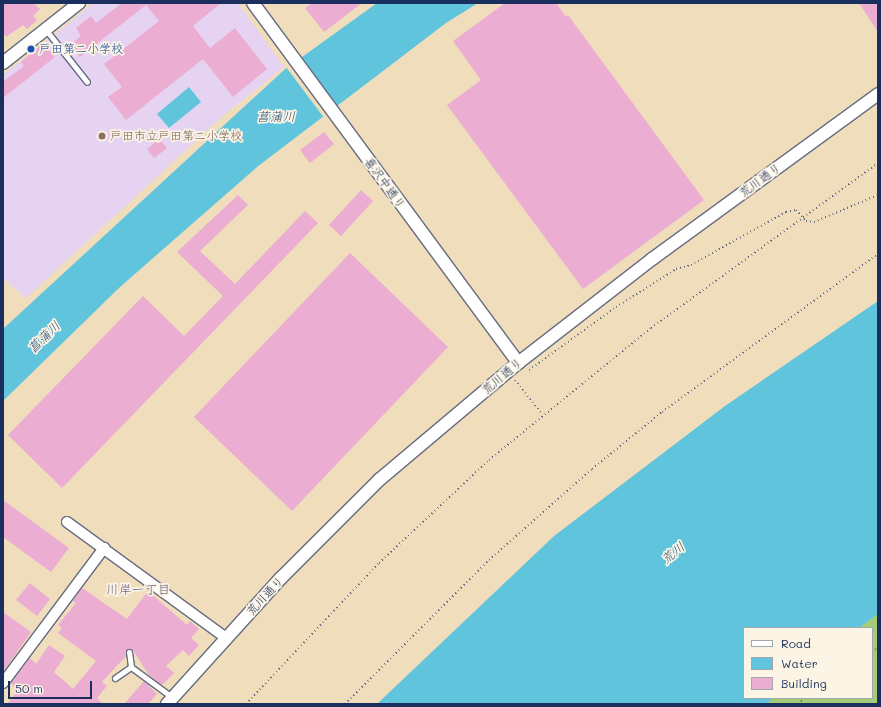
<!DOCTYPE html>
<html>
<head>
<meta charset="utf-8">
<style>
	body { margin:0 }
	#map { position:relative; width:881px; height:707px; overflow:hidden; background:#f0ddbc; font-family:Mali,"Klee One",sans-serif }
	div>[style] { position:absolute }
	.built>* { inset:0; background:#e5d3f1 }
	.green>* { inset:0; background:#a4cb76 }
	.water>* { inset:0; background:#60c4dd }
	.pier>* { inset:0; background:#f0ddbc }
	.building>* { inset:0; background:#ebadd1 }
	.path>* { height:2px; margin-top:-1px; transform-origin:0; background:repeating-linear-gradient(90deg,#666c7f 0 1px,transparent 0 4px) }
	.roads { filter:drop-shadow(1px 0 #666c7f) drop-shadow(-1px 0 #666c7f) drop-shadow(0 1px #666c7f) drop-shadow(0 -1px #666c7f) }
	.service>* { height:5px; margin:-2.5px; padding:0 2.5px; transform-origin:2.5px; border-radius:2.5px; background:#fff }
	.minor>* { height:10px; margin:-5px; padding:0 5px; transform-origin:5px; border-radius:5px; background:#fff }
	.tertiary>* { height:12px; margin:-6px; padding:0 6px; transform-origin:6px; border-radius:6px; background:#fff }
	.dots>* { width:11px; height:11px; translate:-50% -50%; box-sizing:border-box; border:2px solid #fcf5e5; border-radius:50% }
	span { translate:-50% -50%; white-space:nowrap; text-align:center; line-height:1.15; -webkit-text-stroke:3.5px #fcf5e5; paint-order:stroke }
	.transit-label { font-size:12px; color:#164399 }
	.left { translate:0 -50%; text-align:left }
	.education-label { font-size:12px; color:#785e54 }
	.street-label { font-size:12px; color:#1b2f5e }
	.water-label { font-size:13px; color:#2c547e; font-style:italic }
	.neighbourhood-label { font-size:13px; color:#645b86 }
	.frame { position:absolute; inset:0; border:4px solid #1b2f5e; pointer-events:none }
	.legend { position:absolute; left:743px; top:627px; width:130px; height:72px; box-sizing:border-box; background:#fcf5e5; border:1px solid #a2a6af; margin:0; padding:5px 7px; list-style:none; font-size:12px; color:#1b2f5e }
	.legend li { display:flex; align-items:center; gap:8px; height:20px }
	.legend b { width:20px; border:1px solid #a2a6af }
	.scale { position:absolute; left:8px; top:681px; width:84px; height:18px; box-sizing:border-box; border:2px solid #1b2f5e; border-top:0; padding-left:5px; font-size:12px; line-height:14px; white-space:nowrap; color:#1b2f5e; -webkit-text-stroke:3px #fcf5e5; paint-order:stroke }
</style>
</head>
<body>
<div id="map">
	<div class="built">
		<div style="clip-path:polygon(94px 3px,238px 3px,284px 67px,225px 114px,26px 298px,3px 278px,3px 75px)"></div>
	</div>
	<div class="green">
		<div style="clip-path:polygon(878px 614px,878px 704px,766px 704px,774px 698px,872px 698px,872px 628px,859px 628px)"></div>
	</div>
	<div class="water">
		<div style="clip-path:polygon(377px 3px,478px 3px,446px 23px,257px 167px,120px 287px,3px 401px,3px 329px,284px 70px)"></div>
		<div style="clip-path:polygon(189px 87px,201px 102px,169px 128px,157px 114px)"></div>
		<div style="clip-path:polygon(878px 301px,878px 614px,859px 628px,744px 628px,744px 698px,774px 698px,766px 704px,377px 704px,554px 536px,725px 406px)"></div>
	</div>
	<div class="pier">
		<div style="clip-path:polygon(300px 57px,338px 108px,325px 119px,286px 67px)"></div>
	</div>
	<div class="building">
		<div style="clip-path:polygon(3px 3px,33px 3px,40px 9px,33px 16px,37px 20px,27px 29px,23px 25px,6px 37px,3px 32px)"></div>
		<div style="clip-path:polygon(122px 3px,221px 3px,193px 26px,210px 48px,235px 28px,267px 69px,233px 97px,203px 59px,126px 120px,108px 97px,122px 87px,104px 64px,159px 21px,146px 5px,80px 57px,70px 45px,81px 36px,76px 28px,91px 16px,96px 23px)"></div>
		<div style="clip-path:polygon(312px 3px,362px 3px,324px 32px,305px 8px)"></div>
		<div style="clip-path:polygon(505px 3px,556px 3px,566px 17px,568px 15px,704px 200px,583px 289px,447px 105px,481px 80px,453px 41px)"></div>
		<div style="clip-path:polygon(859px 3px,878px 3px,878px 32px)"></div>
		<div style="clip-path:polygon(43px 43px,55px 57px,3px 98px,3px 82px,24px 66px,21px 62px)"></div>
		<div style="clip-path:polygon(324px 132px,334px 144px,310px 163px,300px 150px)"></div>
		<div style="clip-path:polygon(159px 139px,167px 148px,154px 158px,147px 149px)"></div>
		<div style="clip-path:polygon(361px 190px,373px 201px,341px 236px,329px 225px)"></div>
		<div style="clip-path:polygon(238px 195px,248px 205px,200px 251px,235px 284px,305px 211px,318px 223px,62px 488px,8px 435px,143px 296px,184px 336px,223px 296px,177px 252px)"></div>
		<div style="clip-path:polygon(350px 253px,448px 347px,292px 511px,194px 417px)"></div>
		<div style="clip-path:polygon(3px 500px,69px 548px,51px 572px,3px 537px)"></div>
		<div style="clip-path:polygon(30px 583px,50px 599px,37px 616px,16px 600px)"></div>
		<div style="clip-path:polygon(82px 588px,127px 619px,148px 591px,187px 625px,190px 621px,199px 629px,191px 638px,199px 645px,189px 656px,183px 650px,166px 666px,174px 673px,162px 685px,149px 675px,132px 649px,127px 649px,126px 656px,102px 682px,107px 686px,97px 698px,103px 704px,7px 704px,18px 690px,11px 683px,30px 658px,36px 664px,49px 645px,65px 656px,54px 672px,73px 689px,96px 661px,58px 633px,62px 628px,58px 625px,76px 603px,73px 601px)"></div>
		<div style="clip-path:polygon(3px 612px,31px 632px,3px 672px)"></div>
		<div style="clip-path:polygon(144px 681px,157px 694px,148px 704px,124px 704px)"></div>
	</div>
	<div class="path">
		<div style="left:529px;top:370px;width:107px;rotate:-35.9deg"></div>
		<div style="left:616px;top:307px;width:71px;rotate:-32.3deg"></div>
		<div style="left:676px;top:269px;width:16px;rotate:-15deg"></div>
		<div style="left:691px;top:265px;width:109px;rotate:-29.2deg"></div>
		<div style="left:786px;top:212px;width:10px;rotate:-11deg"></div>
		<div style="left:796px;top:210px;width:15px;rotate:48deg"></div>
		<div style="left:806px;top:221px;width:8px;rotate:7deg"></div>
		<div style="left:814px;top:222px;width:69px;rotate:-22.9deg"></div>
		<div style="left:515px;top:380px;width:43px;rotate:51.5deg"></div>
		<div style="left:872px;top:652px;width:7px;rotate:-34deg"></div>
		<div style="left:246px;top:704px;width:194px;rotate:-46.7deg"></div>
		<div style="left:379px;top:563px;width:151px;rotate:-43.1deg"></div>
		<div style="left:489px;top:460px;width:209px;rotate:-39.2deg"></div>
		<div style="left:651px;top:328px;width:281px;rotate:-36deg"></div>
		<div style="left:345px;top:704px;width:204px;rotate:-45deg"></div>
		<div style="left:489px;top:560px;width:137px;rotate:-41.5deg"></div>
		<div style="left:592px;top:469px;width:90px;rotate:-39.2deg"></div>
		<div style="left:662px;top:412px;width:268px;rotate:-36.2deg"></div>
		<div style="left:798px;top:704px;width:9px;rotate:-41deg"></div>
	</div>
	<div class="roads">
		<div class="service">
			<div style="left:46px;top:30px;width:66px;rotate:51.7deg"></div>
			<div style="left:129px;top:652px;width:15px;rotate:82deg"></div>
			<div style="left:115px;top:678px;width:19px;rotate:-35deg"></div>
			<div style="left:131px;top:667px;width:52px;rotate:36.4deg"></div>
		</div>
		<div class="minor">
			<div style="left:67px;top:522px;width:197px;rotate:36.1deg"></div>
			<div style="left:3px;top:683px;width:169px;rotate:-53.2deg"></div>
		</div>
		<div class="tertiary">
			<div style="left:253px;top:3px;width:447px;rotate:53.6deg"></div>
			<div style="left:3px;top:63px;width:97px;rotate:-38.3deg"></div>
			<div style="left:167px;top:704px;width:170px;rotate:-47.9deg"></div>
			<div style="left:281px;top:578px;width:139px;rotate:-45deg"></div>
			<div style="left:379px;top:480px;width:182px;rotate:-40.1deg"></div>
			<div style="left:518px;top:363px;width:170px;rotate:-37.8deg"></div>
			<div style="left:652px;top:259px;width:280px;rotate:-36.1deg"></div>
		</div>
	</div>
	<div class="dots">
		<div style="left:31px;top:49px;background:#1a4fb4"></div>
		<div style="left:102px;top:136px;background:#8d6e63"></div>
	</div>
	<div class="transit-label">
		<span class="left" style="left:39px;top:49px">戸田第二小学校</span>
	</div>
	<div class="education-label">
		<span class="left" style="left:110px;top:136px">戸田市立戸田第二小学校</span>
	</div>
	<div class="street-label">
		<span style="left:760px;top:180px;rotate:-36deg">荒川通り</span>
		<span style="left:385px;top:183px;rotate:54deg">喜沢中通り</span>
		<span style="left:502px;top:376px;rotate:-40deg">荒川通り</span>
		<span style="left:265px;top:596px;rotate:-47deg">荒川通り</span>
	</div>
	<div class="water-label">
		<span style="left:276px;top:116px">菖蒲川</span>
		<span style="left:44px;top:337px;rotate:-44deg">菖蒲川</span>
		<span style="left:673px;top:553px;rotate:-39deg">荒川</span>
	</div>
	<div class="neighbourhood-label">
		<span style="left:138px;top:589px">川岸一丁目</span>
	</div>
	<div class="frame"></div>
	<ul class="legend">
	<li><b style="height:5px;background:#fff"></b>Road</li>
	<li><b style="height:11px;background:#60c4dd"></b>Water</li>
	<li><b style="height:11px;background:#ebadd1"></b>Building</li>
	</ul>
	<div class="scale">50 m</div>
</div>
</body>
</html>
